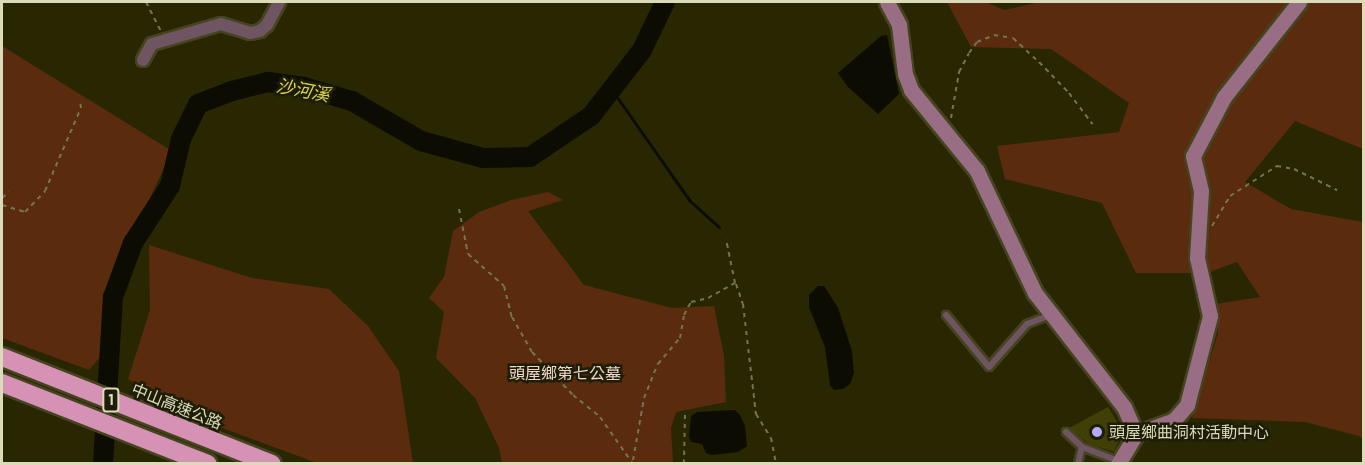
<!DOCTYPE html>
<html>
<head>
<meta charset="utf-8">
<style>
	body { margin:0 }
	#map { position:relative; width:1365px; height:465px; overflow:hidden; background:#282702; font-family:Barlow,"Noto Sans TC",sans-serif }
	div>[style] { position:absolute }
	.green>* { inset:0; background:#5b2b0e }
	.water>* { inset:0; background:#0c0c02 }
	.stream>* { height:3px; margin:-1.5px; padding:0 1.5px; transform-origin:1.5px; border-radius:1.5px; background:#0c0c02 }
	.river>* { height:20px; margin:-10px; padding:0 10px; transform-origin:10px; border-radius:10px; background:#0c0c02 }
	.building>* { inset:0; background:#403f05 }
	.path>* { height:2px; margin-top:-1px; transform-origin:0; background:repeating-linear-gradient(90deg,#757450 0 4.5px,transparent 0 9px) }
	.roads { filter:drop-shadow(2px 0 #45441f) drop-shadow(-2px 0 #45441f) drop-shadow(0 2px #45441f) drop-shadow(0 -2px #45441f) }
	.lane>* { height:6px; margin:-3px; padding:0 3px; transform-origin:3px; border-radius:3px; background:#6f5461 }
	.street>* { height:12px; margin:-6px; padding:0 6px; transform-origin:6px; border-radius:6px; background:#6f5461 }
	.secondary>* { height:15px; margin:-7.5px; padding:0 7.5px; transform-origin:7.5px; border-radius:7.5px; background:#996d83 }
	.highway>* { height:18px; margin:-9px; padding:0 9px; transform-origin:9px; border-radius:9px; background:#d692b4 }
	.dots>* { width:16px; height:16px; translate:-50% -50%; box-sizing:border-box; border:3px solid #1e1d07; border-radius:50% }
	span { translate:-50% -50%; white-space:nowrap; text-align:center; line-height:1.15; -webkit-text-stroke:5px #1e1d07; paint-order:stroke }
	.shield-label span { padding:2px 4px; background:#1e1d07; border:2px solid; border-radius:4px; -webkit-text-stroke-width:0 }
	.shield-label { font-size:15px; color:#dbdbb9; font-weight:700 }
	.park-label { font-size:16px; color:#efd7cb }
	.street-label { font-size:16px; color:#dbdbb9 }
	.poi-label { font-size:16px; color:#dbdbb9 }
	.left { translate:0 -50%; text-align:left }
	.water-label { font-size:18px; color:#dad64a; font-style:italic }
	.frame { position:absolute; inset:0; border:3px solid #dbdbb9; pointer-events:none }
</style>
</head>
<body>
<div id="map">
	<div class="green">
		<div style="clip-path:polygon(947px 2px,986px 2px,1004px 10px,1040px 2px,1363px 2px,1363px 149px,1295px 121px,1245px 182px,1291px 209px,1363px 222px,1363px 439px,1359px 436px,1305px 422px,1192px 418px,1218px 333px,1216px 304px,1260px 297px,1237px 262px,1207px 273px,1136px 273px,1102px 203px,1005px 179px,997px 146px,1119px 132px,1129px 103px,1051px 49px,971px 47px)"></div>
		<div style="clip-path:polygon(2px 46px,172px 151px,111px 281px,101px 356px,89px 370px,2px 338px)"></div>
		<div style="clip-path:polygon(548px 192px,563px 200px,528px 211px,584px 285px,672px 308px,714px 306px,724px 356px,726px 402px,676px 412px,671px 428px,673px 463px,502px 463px,499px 448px,475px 398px,436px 358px,444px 312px,429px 298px,444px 277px,453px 231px,479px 212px,511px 200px)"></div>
		<div style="clip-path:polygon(149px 245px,252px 278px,329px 289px,368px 326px,399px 371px,413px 463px,317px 463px,198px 419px,128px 379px,150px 310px)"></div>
	</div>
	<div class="water">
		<div style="clip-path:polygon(887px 35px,899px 94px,878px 114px,848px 87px,838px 73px,881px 36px)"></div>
		<div style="clip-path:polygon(818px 286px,824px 286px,838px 308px,852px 351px,854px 373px,850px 384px,843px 389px,834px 390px,830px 385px,825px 347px,809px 307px,809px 295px)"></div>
		<div style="clip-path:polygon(735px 410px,740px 415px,745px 426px,747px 446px,738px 452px,712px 455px,706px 453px,702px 444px,691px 442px,689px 437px,691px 416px,697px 412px)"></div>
	</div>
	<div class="stream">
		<div style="left:612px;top:90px;width:136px;rotate:54.9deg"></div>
		<div style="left:690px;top:201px;width:39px;rotate:42deg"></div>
	</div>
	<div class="river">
		<div style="left:103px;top:464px;width:167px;rotate:-86.6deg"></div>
		<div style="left:113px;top:297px;width:58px;rotate:-69.7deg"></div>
		<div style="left:133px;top:243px;width:68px;rotate:-57deg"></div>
		<div style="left:170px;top:186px;width:48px;rotate:-76.8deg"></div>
		<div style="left:181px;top:139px;width:39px;rotate:-64deg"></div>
		<div style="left:198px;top:104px;width:36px;rotate:-21deg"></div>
		<div style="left:232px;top:91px;width:38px;rotate:-14deg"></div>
		<div style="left:269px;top:82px;width:35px;rotate:8deg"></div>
		<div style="left:304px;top:87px;width:50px;rotate:16.3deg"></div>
		<div style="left:352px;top:101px;width:80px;rotate:30.1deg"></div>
		<div style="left:421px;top:141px;width:64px;rotate:15.3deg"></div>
		<div style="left:483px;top:158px;width:47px;rotate:-1.2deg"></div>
		<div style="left:530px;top:157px;width:73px;rotate:-33.9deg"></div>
		<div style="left:591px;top:116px;width:83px;rotate:-52.3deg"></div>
		<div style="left:642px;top:50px;width:53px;rotate:-64.4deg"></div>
	</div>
	<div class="building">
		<div style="clip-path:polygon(1108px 407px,1119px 425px,1121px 436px,1114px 452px,1089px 444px,1069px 428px)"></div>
	</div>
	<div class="path">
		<div style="left:146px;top:2px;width:33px;rotate:63deg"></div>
		<div style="left:951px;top:118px;width:47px;rotate:-80.1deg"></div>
		<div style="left:959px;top:72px;width:21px;rotate:-62deg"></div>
		<div style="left:969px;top:53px;width:14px;rotate:-54deg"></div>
		<div style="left:977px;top:42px;width:18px;rotate:-22deg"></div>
		<div style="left:994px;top:35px;width:19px;rotate:9deg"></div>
		<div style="left:1013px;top:38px;width:35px;rotate:43deg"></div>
		<div style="left:1039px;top:62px;width:43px;rotate:45.9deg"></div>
		<div style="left:1069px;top:93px;width:39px;rotate:53deg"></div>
		<div style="left:2px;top:198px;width:9px;rotate:-41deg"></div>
		<div style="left:2px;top:205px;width:24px;rotate:17deg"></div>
		<div style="left:25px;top:212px;width:29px;rotate:-46deg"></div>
		<div style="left:45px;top:191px;width:90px;rotate:-66.6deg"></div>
		<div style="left:81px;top:108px;width:7px;rotate:-98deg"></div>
		<div style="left:459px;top:209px;width:46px;rotate:78.7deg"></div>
		<div style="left:468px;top:254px;width:48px;rotate:41.6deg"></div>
		<div style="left:504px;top:286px;width:32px;rotate:76deg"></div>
		<div style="left:512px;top:317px;width:40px;rotate:60.3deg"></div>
		<div style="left:532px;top:352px;width:59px;rotate:46.4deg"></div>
		<div style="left:573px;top:395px;width:35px;rotate:39deg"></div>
		<div style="left:600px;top:417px;width:57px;rotate:54.9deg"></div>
		<div style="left:1212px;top:226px;width:35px;rotate:-59deg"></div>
		<div style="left:1230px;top:196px;width:56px;rotate:-32.6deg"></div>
		<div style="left:1277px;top:166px;width:17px;rotate:10deg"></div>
		<div style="left:1294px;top:169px;width:48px;rotate:26deg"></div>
		<div style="left:736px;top:284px;width:21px;rotate:71deg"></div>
		<div style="left:743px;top:304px;width:111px;rotate:83.3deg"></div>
		<div style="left:756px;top:414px;width:28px;rotate:58deg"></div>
		<div style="left:771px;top:438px;width:26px;rotate:79deg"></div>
		<div style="left:633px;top:460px;width:63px;rotate:-79.9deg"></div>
		<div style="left:644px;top:398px;width:37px;rotate:-68deg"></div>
		<div style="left:658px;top:364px;width:34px;rotate:-50deg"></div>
		<div style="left:680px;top:338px;width:23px;rotate:-80deg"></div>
		<div style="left:684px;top:315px;width:15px;rotate:-62deg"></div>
		<div style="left:691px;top:302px;width:17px;rotate:-13deg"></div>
		<div style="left:708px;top:298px;width:31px;rotate:-29deg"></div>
		<div style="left:735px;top:283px;width:45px;rotate:-101.6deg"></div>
		<div style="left:684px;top:464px;width:50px;rotate:-88.9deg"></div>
	</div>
	<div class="roads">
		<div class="lane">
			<div style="left:946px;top:315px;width:67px;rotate:50.4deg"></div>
			<div style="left:989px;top:367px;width:57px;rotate:-48.5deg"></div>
			<div style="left:1027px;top:324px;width:25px;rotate:-21deg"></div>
			<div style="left:1066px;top:432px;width:22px;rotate:43deg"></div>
			<div style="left:1082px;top:447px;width:39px;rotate:21deg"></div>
			<div style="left:1078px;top:464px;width:17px;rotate:-77deg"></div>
		</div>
		<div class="street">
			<div style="left:143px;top:60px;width:18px;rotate:-61deg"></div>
			<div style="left:152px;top:44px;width:72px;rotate:-16.2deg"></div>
			<div style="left:221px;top:24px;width:30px;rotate:17deg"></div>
			<div style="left:250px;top:33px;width:10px;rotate:-11deg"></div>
			<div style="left:260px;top:31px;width:9px;rotate:-41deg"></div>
			<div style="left:267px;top:25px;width:26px;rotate:-62deg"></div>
		</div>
		<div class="secondary">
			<div style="left:887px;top:2px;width:26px;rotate:62deg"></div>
			<div style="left:899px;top:25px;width:49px;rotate:83deg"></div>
			<div style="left:905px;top:74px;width:17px;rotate:69deg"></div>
			<div style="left:911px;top:90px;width:104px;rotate:50.8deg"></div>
			<div style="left:977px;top:171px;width:135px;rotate:64.6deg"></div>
			<div style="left:1035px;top:293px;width:145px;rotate:52deg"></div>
			<div style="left:1124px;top:407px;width:30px;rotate:66deg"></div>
			<div style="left:1118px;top:464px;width:35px;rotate:-59deg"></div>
			<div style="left:1136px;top:434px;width:40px;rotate:-20.2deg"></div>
			<div style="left:1174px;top:420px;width:20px;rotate:-49deg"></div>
			<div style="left:1187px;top:405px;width:92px;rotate:-75.5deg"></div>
			<div style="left:1210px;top:316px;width:59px;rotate:-102.6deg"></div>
			<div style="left:1197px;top:258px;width:67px;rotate:-86.6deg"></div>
			<div style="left:1201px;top:191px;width:36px;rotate:-103deg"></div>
			<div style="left:1193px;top:156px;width:67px;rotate:-62.3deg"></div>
			<div style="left:1224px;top:97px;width:121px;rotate:-51.7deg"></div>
		</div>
		<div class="highway">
			<div style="left:2px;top:357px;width:290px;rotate:21.6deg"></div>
			<div style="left:2px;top:383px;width:221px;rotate:21.5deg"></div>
		</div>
	</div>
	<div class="dots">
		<div style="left:1097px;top:432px;background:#b4acf9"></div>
	</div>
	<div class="shield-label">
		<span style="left:111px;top:400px">1</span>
	</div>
	<div class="park-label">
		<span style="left:565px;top:373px">頭屋鄉第七公墓</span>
	</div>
	<div class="street-label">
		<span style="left:177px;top:406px;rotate:22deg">中山高速公路</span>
	</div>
	<div class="poi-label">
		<span class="left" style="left:1109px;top:432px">頭屋鄉曲洞村活動中心</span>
	</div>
	<div class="water-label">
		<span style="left:303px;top:90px;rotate:11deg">沙河溪</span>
	</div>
	<div class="frame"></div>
</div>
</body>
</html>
